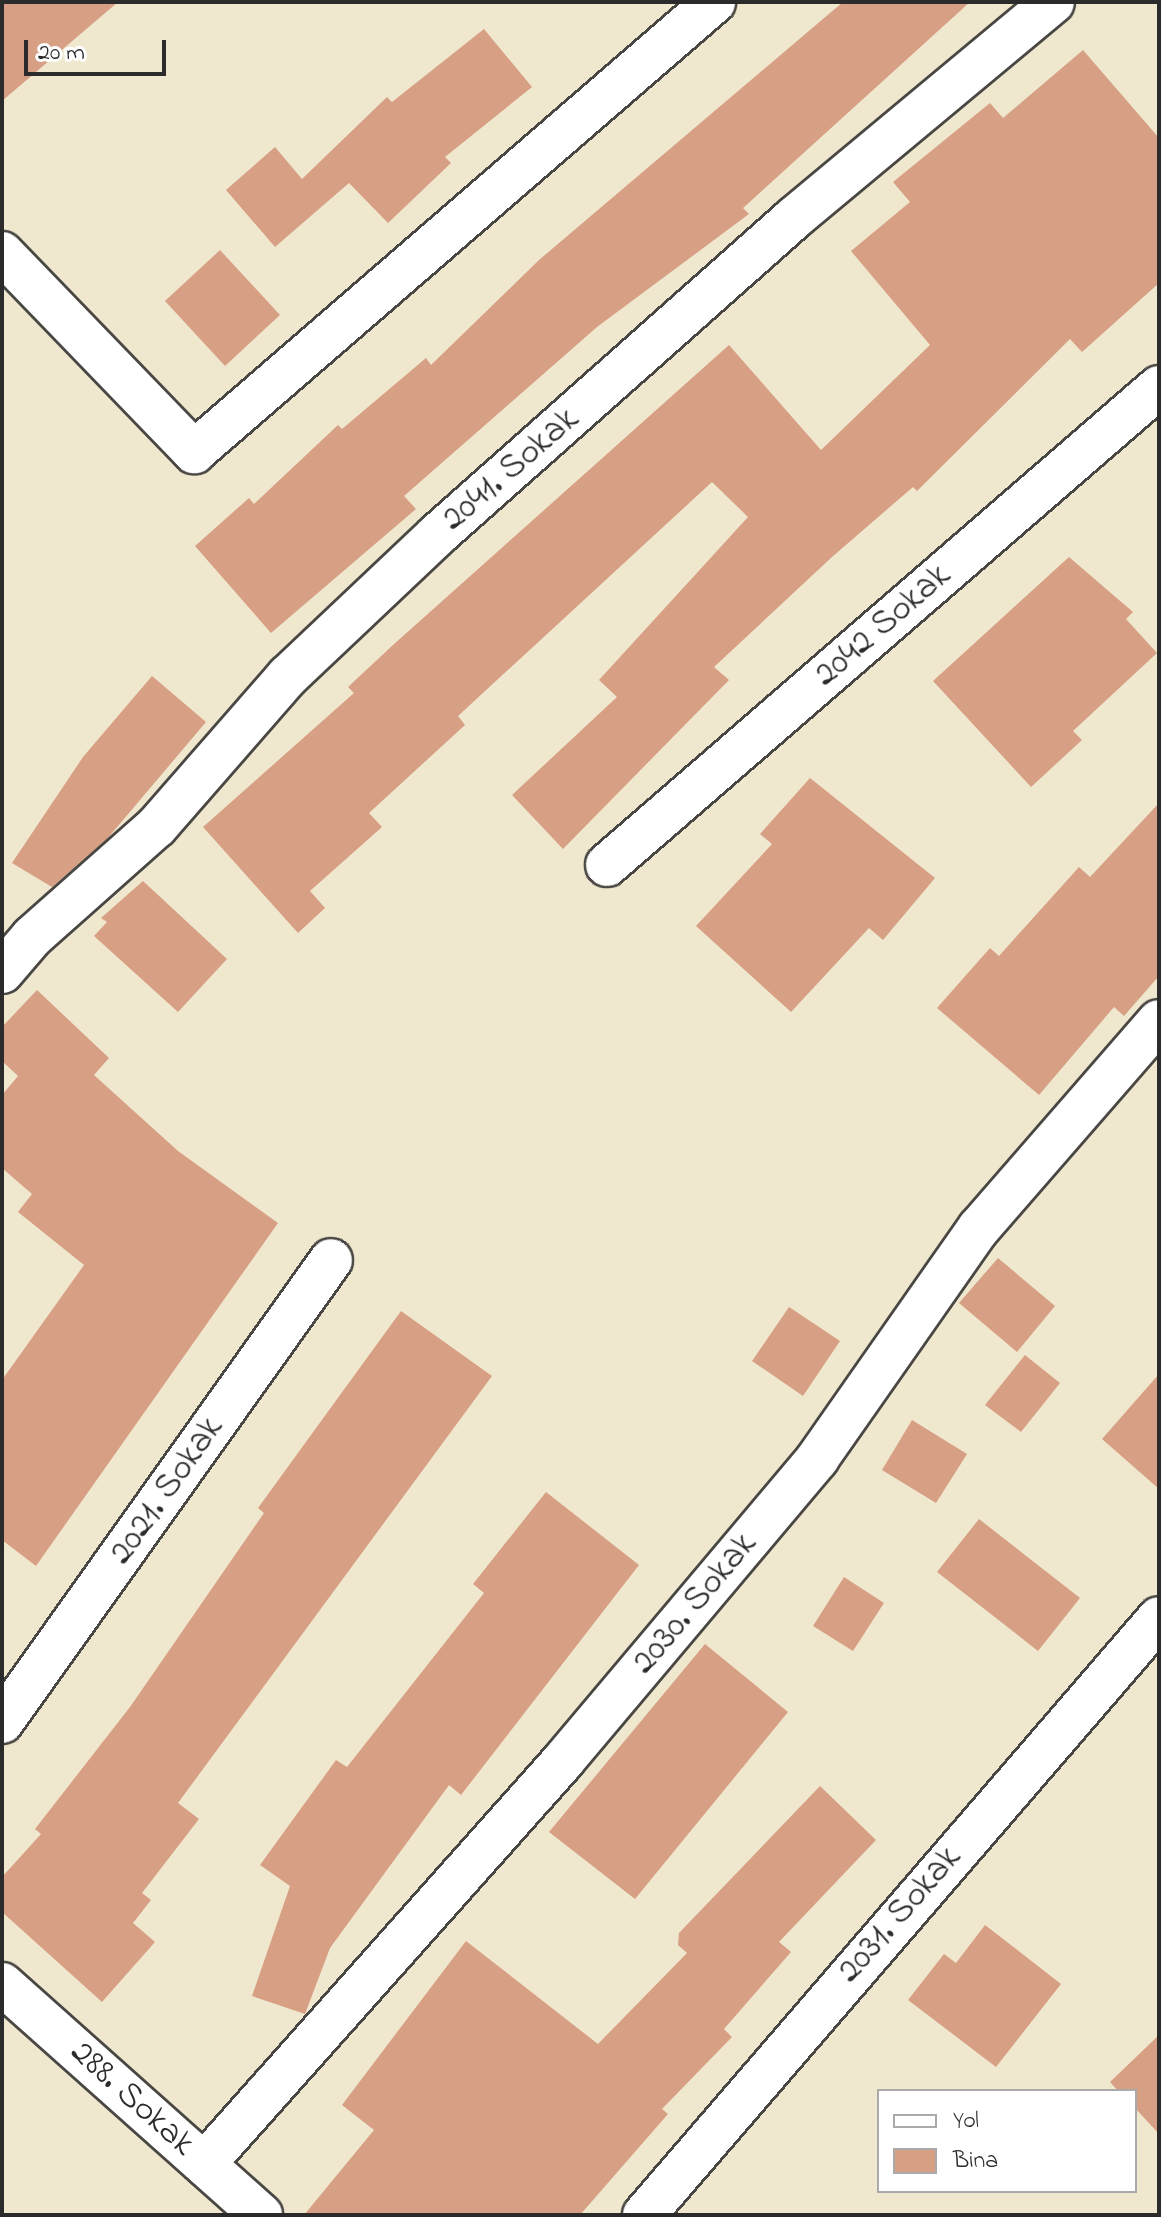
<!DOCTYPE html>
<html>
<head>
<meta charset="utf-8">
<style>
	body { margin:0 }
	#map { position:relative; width:1161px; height:2217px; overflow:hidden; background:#f0e8ce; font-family:"Indie Flower",sans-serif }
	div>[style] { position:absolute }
	.building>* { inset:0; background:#d79f84 }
	.roads { filter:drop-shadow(2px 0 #494743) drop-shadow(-2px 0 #494743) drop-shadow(0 2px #494743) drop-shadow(0 -2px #494743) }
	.street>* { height:42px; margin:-21px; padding:0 21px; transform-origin:21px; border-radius:21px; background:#fff }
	span { translate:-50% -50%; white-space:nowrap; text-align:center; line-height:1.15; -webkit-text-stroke:6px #fff; paint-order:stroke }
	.street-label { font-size:36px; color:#2b2b2b }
	.frame { position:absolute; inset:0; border:4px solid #2b2b2b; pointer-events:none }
	.legend { position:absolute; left:877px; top:2089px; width:260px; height:104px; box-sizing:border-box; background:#fff; border:2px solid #aaa; margin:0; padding:10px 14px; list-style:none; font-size:24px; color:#2b2b2b }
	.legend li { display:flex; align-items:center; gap:16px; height:40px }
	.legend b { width:40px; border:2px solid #aaa }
	.scale { position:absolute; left:24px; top:40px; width:142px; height:36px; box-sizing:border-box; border:4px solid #2b2b2b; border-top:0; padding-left:10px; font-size:24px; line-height:28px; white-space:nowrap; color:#2b2b2b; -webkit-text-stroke:6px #fff; paint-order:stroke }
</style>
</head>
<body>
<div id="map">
	<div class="building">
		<div style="clip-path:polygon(2px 2px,118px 2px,2px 101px)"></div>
		<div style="clip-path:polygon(843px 2px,970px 2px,743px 208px,749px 214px,597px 327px,404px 496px,416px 509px,271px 633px,195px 546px,249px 498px,254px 504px,338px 425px,342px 429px,426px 358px,431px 365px,539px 260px)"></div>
		<div style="clip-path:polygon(484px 29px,532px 87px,445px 157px,451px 163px,388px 223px,349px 183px,275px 247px,226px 190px,275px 147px,302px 179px,387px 97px,392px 102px)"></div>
		<div style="clip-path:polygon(1083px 50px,1159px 138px,1159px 283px,1082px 352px,1070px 339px,917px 491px,913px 487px,832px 557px,714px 667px,729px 680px,563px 849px,512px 795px,617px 697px,599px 680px,748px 517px,712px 482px,458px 716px,465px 725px,369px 813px,382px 827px,310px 891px,325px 908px,298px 933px,203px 827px,354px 693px,348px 687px,393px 645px,729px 345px,821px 450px,930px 345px,851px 251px,910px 202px,893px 182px,990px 103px,1003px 118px)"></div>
		<div style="clip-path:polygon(220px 250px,280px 315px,225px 366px,165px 301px)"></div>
		<div style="clip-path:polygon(1069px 557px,1133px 612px,1126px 619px,1157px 653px,1073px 731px,1082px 740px,1031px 787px,933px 681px)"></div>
		<div style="clip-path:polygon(152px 676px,206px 722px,107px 839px,52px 887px,12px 863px,83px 757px)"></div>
		<div style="clip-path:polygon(810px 778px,935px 878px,883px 940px,869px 928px,791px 1012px,696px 926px,772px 844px,760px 834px)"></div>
		<div style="clip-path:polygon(1159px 803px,1159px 976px,1124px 1016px,1114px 1007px,1039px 1095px,937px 1008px,990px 948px,999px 956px,1079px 867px,1090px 877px)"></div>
		<div style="clip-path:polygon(143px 881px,227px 959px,178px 1012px,94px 936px,107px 922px,101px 918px)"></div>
		<div style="clip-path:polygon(37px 990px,109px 1058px,94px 1075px,178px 1151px,278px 1223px,36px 1566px,2px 1540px,2px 1380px,84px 1265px,18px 1212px,32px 1194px,2px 1168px,2px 1095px,18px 1076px,2px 1061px,2px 1027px)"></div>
		<div style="clip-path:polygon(998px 1258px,1055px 1306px,1017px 1352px,959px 1303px)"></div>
		<div style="clip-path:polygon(789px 1307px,840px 1341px,803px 1396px,752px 1361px)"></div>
		<div style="clip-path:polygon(401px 1311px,492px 1376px,178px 1803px,199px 1819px,142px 1893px,151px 1900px,133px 1923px,155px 1942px,102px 2002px,2px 1912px,2px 1877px,41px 1834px,35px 1829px,130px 1707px,264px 1513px,258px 1508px)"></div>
		<div style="clip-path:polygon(1025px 1355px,1060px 1383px,1021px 1432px,985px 1405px)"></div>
		<div style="clip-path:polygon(1159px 1374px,1159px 1489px,1102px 1439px)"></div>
		<div style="clip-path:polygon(912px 1420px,967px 1454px,936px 1503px,882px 1470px)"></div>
		<div style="clip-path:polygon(546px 1492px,639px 1565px,461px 1795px,449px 1785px,330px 1948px,305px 2014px,252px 1996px,290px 1886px,260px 1865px,336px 1760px,347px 1767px,484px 1593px,473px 1584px)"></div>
		<div style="clip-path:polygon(979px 1519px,1080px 1598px,1038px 1651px,937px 1572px)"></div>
		<div style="clip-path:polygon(844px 1577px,884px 1603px,853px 1651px,813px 1626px)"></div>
		<div style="clip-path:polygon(705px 1644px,788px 1712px,635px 1899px,549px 1832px)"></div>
		<div style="clip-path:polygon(820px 1786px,876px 1840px,779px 1942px,791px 1952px,724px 2029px,732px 2037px,662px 2109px,668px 2114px,580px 2215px,304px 2215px,374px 2130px,342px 2105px,466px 1941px,598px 2044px,687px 1953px,678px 1945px,679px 1933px)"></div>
		<div style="clip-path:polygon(985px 1925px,1061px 1984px,996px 2067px,908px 2000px,944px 1954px,956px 1963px)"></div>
		<div style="clip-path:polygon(1159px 2035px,1159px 2134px,1135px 2108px,1135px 2091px,1118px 2091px,1110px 2082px)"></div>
	</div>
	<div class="roads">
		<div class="street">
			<div style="left:2px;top:253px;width:277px;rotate:46deg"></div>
			<div style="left:194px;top:452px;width:688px;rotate:-40.87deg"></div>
			<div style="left:607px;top:865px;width:730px;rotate:-40.89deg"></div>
			<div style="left:2px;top:972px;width:46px;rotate:-49.4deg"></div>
			<div style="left:32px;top:937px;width:167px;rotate:-41.6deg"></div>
			<div style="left:157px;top:826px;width:199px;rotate:-48.9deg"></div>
			<div style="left:288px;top:676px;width:205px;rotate:-43.4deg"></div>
			<div style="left:437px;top:535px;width:477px;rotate:-41.6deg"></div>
			<div style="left:794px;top:218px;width:337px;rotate:-39.8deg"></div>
			<div style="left:2px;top:1722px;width:567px;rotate:-54.54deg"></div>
			<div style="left:2px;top:1984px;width:347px;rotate:41.7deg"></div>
			<div style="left:204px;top:2164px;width:540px;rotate:-48.3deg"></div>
			<div style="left:563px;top:1761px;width:395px;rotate:-49.9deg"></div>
			<div style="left:817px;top:1459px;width:282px;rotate:-55deg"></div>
			<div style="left:979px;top:1228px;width:274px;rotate:-49deg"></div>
			<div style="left:644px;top:2215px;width:788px;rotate:-49.22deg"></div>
		</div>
	</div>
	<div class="street-label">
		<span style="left:511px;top:470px;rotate:-41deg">2041. Sokak</span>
		<span style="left:883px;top:626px;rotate:-41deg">2042 Sokak</span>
		<span style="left:167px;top:1491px;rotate:-55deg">2021. Sokak</span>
		<span style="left:695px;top:1604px;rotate:-50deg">2030. Sokak</span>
		<span style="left:900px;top:1915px;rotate:-49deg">2031. Sokak</span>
		<span style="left:132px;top:2099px;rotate:42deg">288. Sokak</span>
	</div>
	<div class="frame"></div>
	<ul class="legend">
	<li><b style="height:10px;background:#fff"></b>Yol</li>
	<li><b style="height:22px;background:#d79f84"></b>Bina</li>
	</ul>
	<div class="scale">20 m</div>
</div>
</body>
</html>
